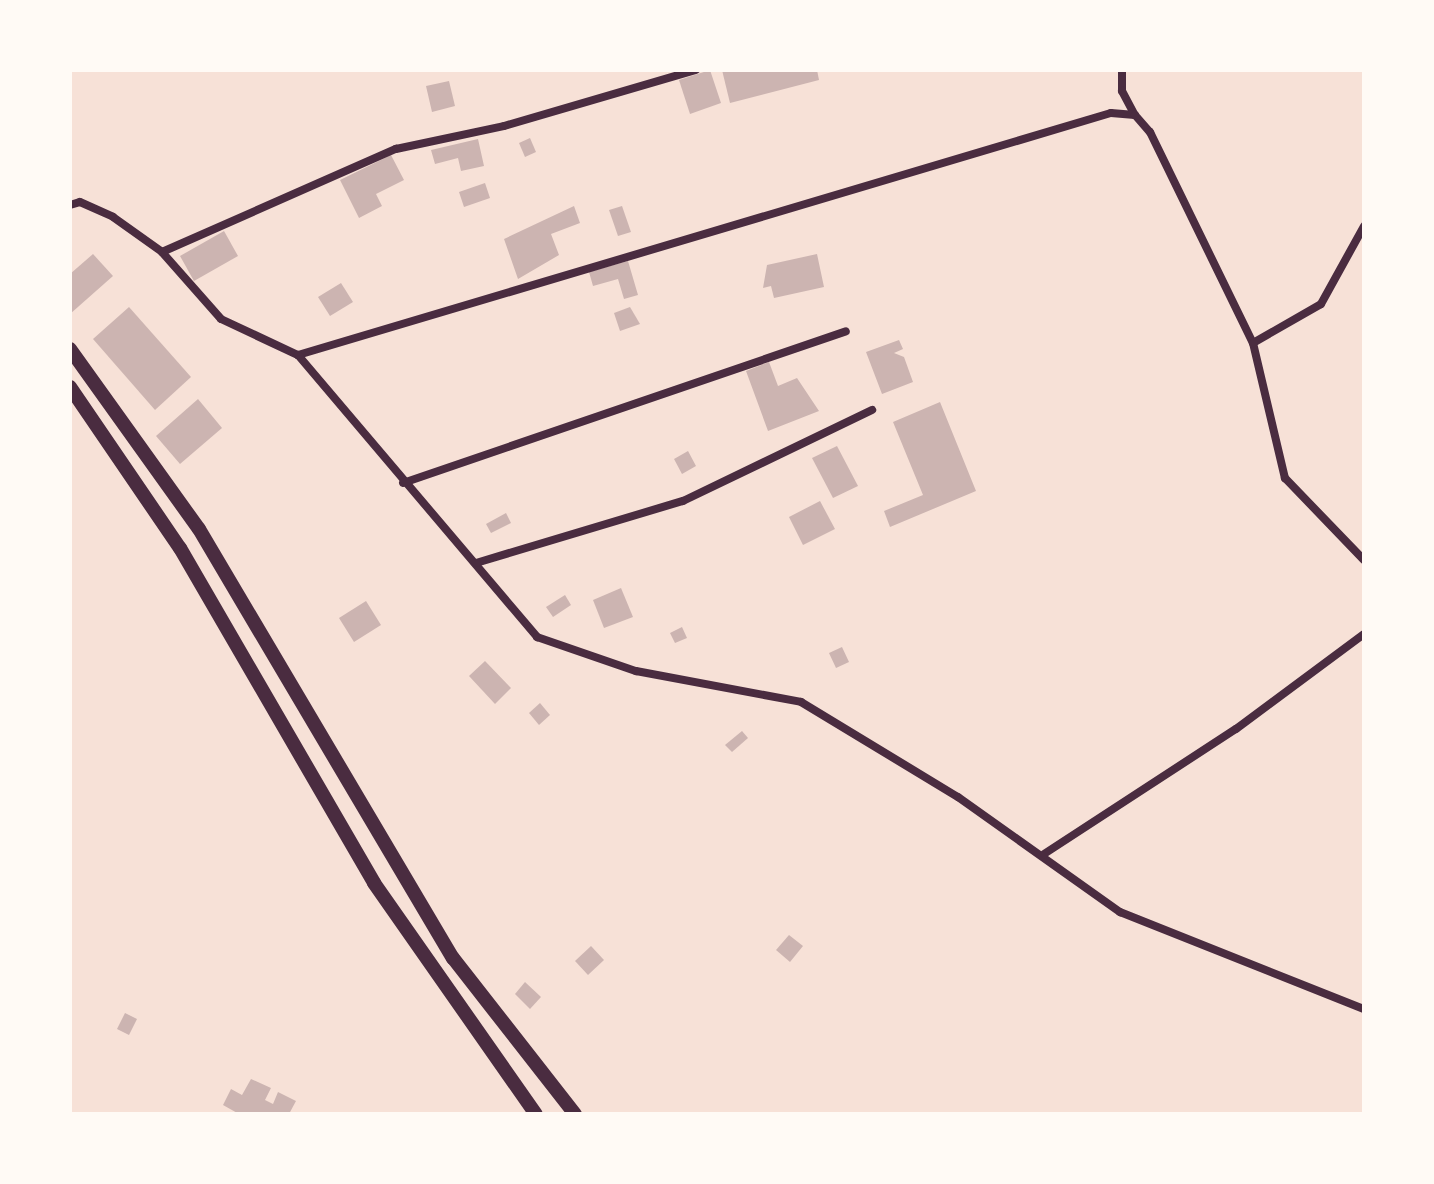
<!DOCTYPE html>
<html>
<head>
<meta charset="utf-8">
<style>
	body { margin:0 }
	#map { position:relative; width:1434px; height:1184px; overflow:hidden; background:#f7e1d7; font-family:Quicksand,sans-serif }
	div>[style] { position:absolute }
	.building>* { inset:0; background:#ccb4b1 }
	.minor>* { height:8px; margin:-4px; padding:0 4px; transform-origin:4px; border-radius:4px; background:#4a2c40 }
	.secondary>* { height:14px; margin:-7px; padding:0 7px; transform-origin:7px; border-radius:7px; background:#4a2c40 }
	span { translate:-50% -50%; white-space:nowrap; text-align:center; line-height:1.15; -webkit-text-stroke:6px #fffaf5; paint-order:stroke }
	.frame { position:absolute; inset:0; border:72px solid #fffaf5; pointer-events:none }
</style>
</head>
<body>
<div id="map">
	<div class="building">
		<div style="clip-path:polygon(710px 70px,721px 103px,690px 114px,679px 80px)"></div>
		<div style="clip-path:polygon(722px 70px,817px 70px,819px 80px,730px 103px)"></div>
		<div style="clip-path:polygon(449px 81px,455px 106px,432px 112px,426px 86px)"></div>
		<div style="clip-path:polygon(530px 138px,536px 152px,525px 157px,519px 143px)"></div>
		<div style="clip-path:polygon(478px 139px,484px 166px,461px 171px,458px 158px,435px 164px,431px 150px)"></div>
		<div style="clip-path:polygon(391px 155px,404px 180px,376px 194px,382px 206px,359px 218px,340px 180px)"></div>
		<div style="clip-path:polygon(485px 183px,490px 198px,464px 207px,459px 192px)"></div>
		<div style="clip-path:polygon(574px 206px,580px 223px,551px 234px,559px 255px,518px 279px,504px 239px)"></div>
		<div style="clip-path:polygon(622px 206px,631px 232px,618px 236px,609px 210px)"></div>
		<div style="clip-path:polygon(224px 231px,238px 256px,194px 281px,180px 256px)"></div>
		<div style="clip-path:polygon(93px 254px,113px 276px,70px 314px,70px 274px)"></div>
		<div style="clip-path:polygon(817px 254px,824px 287px,774px 298px,771px 286px,763px 288px,767px 265px)"></div>
		<div style="clip-path:polygon(628px 261px,638px 295px,624px 299px,618px 279px,593px 286px,589px 272px)"></div>
		<div style="clip-path:polygon(341px 283px,353px 302px,330px 316px,318px 297px)"></div>
		<div style="clip-path:polygon(129px 307px,191px 377px,155px 410px,93px 339px)"></div>
		<div style="clip-path:polygon(630px 307px,640px 324px,620px 331px,614px 313px)"></div>
		<div style="clip-path:polygon(899px 340px,903px 349px,894px 353px,904px 357px,913px 382px,882px 394px,866px 352px)"></div>
		<div style="clip-path:polygon(769px 362px,778px 386px,797px 378px,819px 411px,768px 431px,746px 371px)"></div>
		<div style="clip-path:polygon(198px 399px,222px 428px,180px 464px,156px 436px)"></div>
		<div style="clip-path:polygon(940px 402px,976px 491px,890px 527px,884px 511px,923px 495px,893px 422px)"></div>
		<div style="clip-path:polygon(837px 446px,858px 486px,833px 498px,812px 458px)"></div>
		<div style="clip-path:polygon(688px 451px,696px 466px,682px 474px,674px 459px)"></div>
		<div style="clip-path:polygon(820px 501px,835px 529px,803px 545px,789px 517px)"></div>
		<div style="clip-path:polygon(506px 513px,511px 523px,491px 533px,486px 524px)"></div>
		<div style="clip-path:polygon(621px 588px,633px 617px,604px 628px,593px 600px)"></div>
		<div style="clip-path:polygon(565px 595px,571px 605px,553px 617px,546px 607px)"></div>
		<div style="clip-path:polygon(366px 601px,381px 625px,354px 642px,339px 618px)"></div>
		<div style="clip-path:polygon(682px 627px,687px 638px,675px 643px,670px 633px)"></div>
		<div style="clip-path:polygon(842px 647px,849px 662px,836px 668px,829px 653px)"></div>
		<div style="clip-path:polygon(485px 661px,511px 688px,495px 704px,469px 676px)"></div>
		<div style="clip-path:polygon(540px 703px,550px 715px,539px 725px,529px 713px)"></div>
		<div style="clip-path:polygon(742px 731px,748px 738px,732px 752px,725px 745px)"></div>
		<div style="clip-path:polygon(789px 935px,803px 946px,790px 962px,776px 950px)"></div>
		<div style="clip-path:polygon(591px 946px,604px 960px,588px 975px,575px 961px)"></div>
		<div style="clip-path:polygon(525px 982px,541px 997px,530px 1009px,515px 994px)"></div>
		<div style="clip-path:polygon(125px 1013px,137px 1019px,129px 1035px,117px 1029px)"></div>
		<div style="clip-path:polygon(251px 1079px,271px 1088px,265px 1100px,273px 1104px,278px 1092px,296px 1101px,289px 1114px,239px 1114px,223px 1105px,231px 1089px,242px 1095px)"></div>
	</div>
	<div class="minor">
		<div style="left:1122px;top:70px;width:21px;rotate:90deg"></div>
		<div style="left:1122px;top:91px;width:27px;rotate:62deg"></div>
		<div style="left:70px;top:205px;width:10px;rotate:-17deg"></div>
		<div style="left:80px;top:202px;width:36px;rotate:24deg"></div>
		<div style="left:113px;top:217px;width:60px;rotate:35.5deg"></div>
		<div style="left:162px;top:252px;width:89px;rotate:48.6deg"></div>
		<div style="left:221px;top:319px;width:85px;rotate:25.1deg"></div>
		<div style="left:298px;top:355px;width:848px;rotate:-16.58deg"></div>
		<div style="left:1111px;top:113px;width:24px;rotate:5deg"></div>
		<div style="left:1135px;top:115px;width:23px;rotate:49deg"></div>
		<div style="left:1150px;top:132px;width:235px;rotate:64deg"></div>
		<div style="left:1253px;top:343px;width:139px;rotate:76.7deg"></div>
		<div style="left:1285px;top:478px;width:114px;rotate:46.1deg"></div>
		<div style="left:162px;top:252px;width:256px;rotate:-23.8deg"></div>
		<div style="left:396px;top:149px;width:110px;rotate:-12deg"></div>
		<div style="left:504px;top:126px;width:200px;rotate:-16.3deg"></div>
		<div style="left:1253px;top:343px;width:78px;rotate:-29.8deg"></div>
		<div style="left:1321px;top:304px;width:89px;rotate:-61.1deg"></div>
		<div style="left:298px;top:355px;width:370px;rotate:49.7deg"></div>
		<div style="left:537px;top:637px;width:105px;rotate:19deg"></div>
		<div style="left:636px;top:671px;width:168px;rotate:10.6deg"></div>
		<div style="left:801px;top:702px;width:184px;rotate:31.2deg"></div>
		<div style="left:958px;top:797px;width:199px;rotate:35.4deg"></div>
		<div style="left:1120px;top:912px;width:263px;rotate:21.7deg"></div>
		<div style="left:403px;top:483px;width:468px;rotate:-18.9deg"></div>
		<div style="left:476px;top:563px;width:216px;rotate:-16.7deg"></div>
		<div style="left:683px;top:501px;width:210px;rotate:-25.7deg"></div>
		<div style="left:1044px;top:854px;width:229px;rotate:-33.1deg"></div>
		<div style="left:1236px;top:729px;width:159px;rotate:-36.6deg"></div>
	</div>
	<div class="secondary">
		<div style="left:70px;top:349px;width:221px;rotate:54.4deg"></div>
		<div style="left:199px;top:529px;width:499px;rotate:59.4deg"></div>
		<div style="left:453px;top:958px;width:198px;rotate:52deg"></div>
		<div style="left:70px;top:387px;width:195px;rotate:55.7deg"></div>
		<div style="left:180px;top:548px;width:387px;rotate:59.9deg"></div>
		<div style="left:374px;top:883px;width:282px;rotate:55deg"></div>
	</div>
	<div class="frame"></div>
</div>
</body>
</html>
